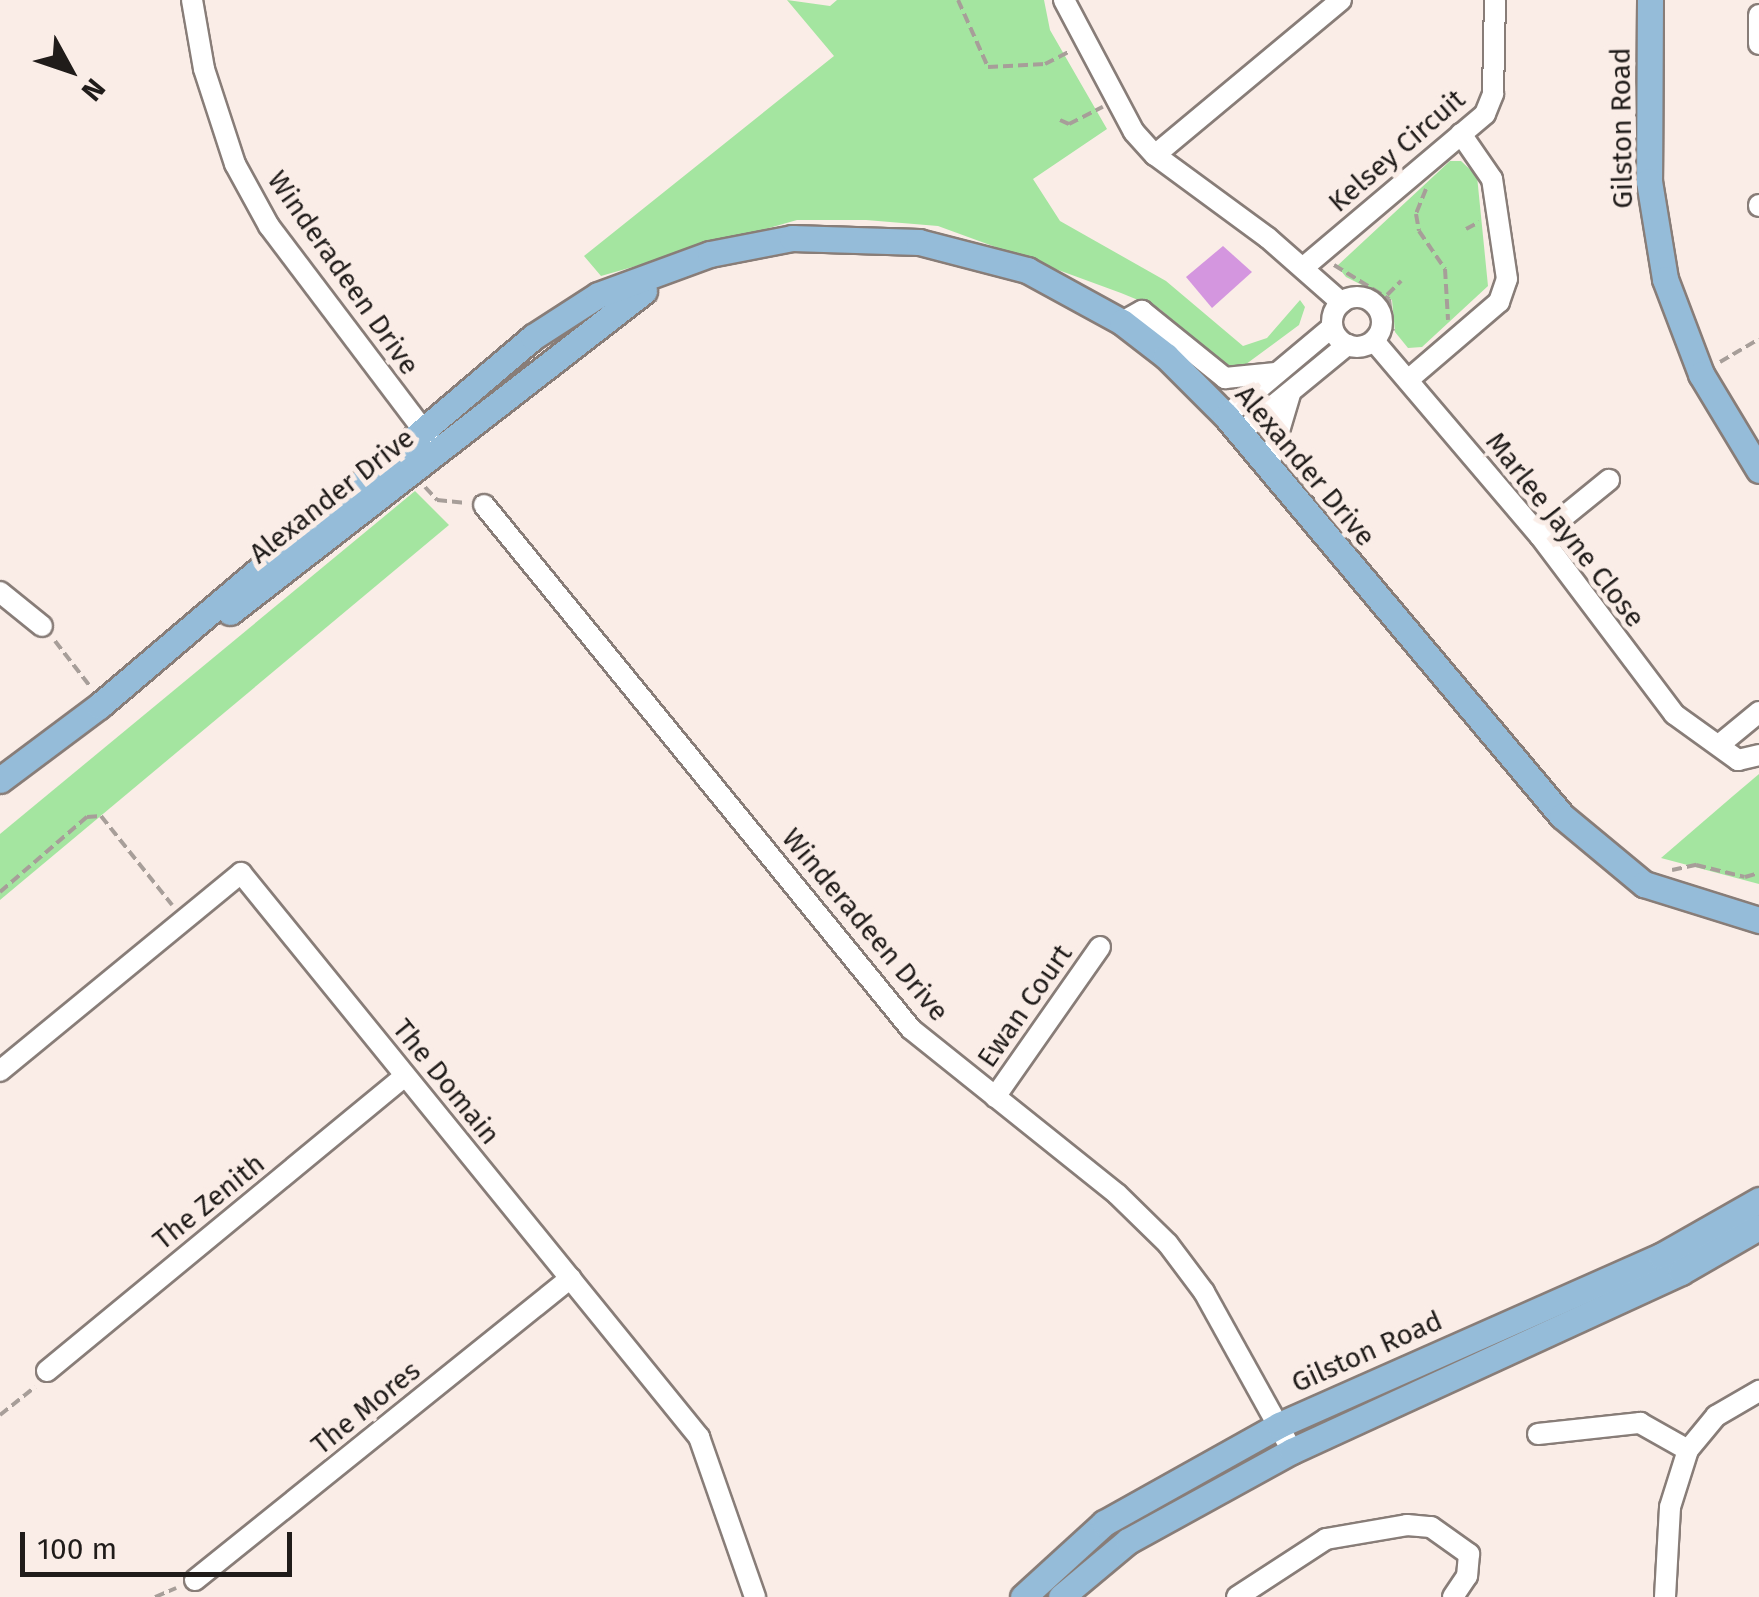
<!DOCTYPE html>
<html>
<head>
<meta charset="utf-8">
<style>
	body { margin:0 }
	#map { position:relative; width:1759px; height:1597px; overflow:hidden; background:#faede7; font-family:"Fira Sans",sans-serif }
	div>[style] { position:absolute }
	.green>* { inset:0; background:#a4e5a0 }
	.building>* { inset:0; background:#d496df }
	.path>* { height:4px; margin-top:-2px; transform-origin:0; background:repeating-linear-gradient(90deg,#a79e99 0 10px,transparent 0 15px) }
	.roads { filter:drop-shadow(2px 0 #887d78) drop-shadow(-2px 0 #887d78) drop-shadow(0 2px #887d78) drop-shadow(0 -2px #887d78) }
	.minor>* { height:20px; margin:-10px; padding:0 10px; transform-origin:10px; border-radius:10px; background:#fff }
	.minor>.ring { margin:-10px; padding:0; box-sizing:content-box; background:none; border:20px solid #fff; border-radius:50% }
	.major>* { height:25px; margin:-12.5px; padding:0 12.5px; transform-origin:12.5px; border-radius:12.5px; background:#95bcd9 }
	span { translate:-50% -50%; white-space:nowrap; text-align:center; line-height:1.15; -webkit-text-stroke:10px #faede7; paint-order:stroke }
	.street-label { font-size:28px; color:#201c1a }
	.north { position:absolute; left:20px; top:20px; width:100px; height:100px; -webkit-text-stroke:8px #faede7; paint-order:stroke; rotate:130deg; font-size:28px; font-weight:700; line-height:40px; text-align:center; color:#201c1a }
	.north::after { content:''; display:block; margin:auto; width:35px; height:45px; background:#201c1a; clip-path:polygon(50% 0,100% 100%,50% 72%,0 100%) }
	.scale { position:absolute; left:20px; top:1532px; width:272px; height:45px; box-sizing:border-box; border:5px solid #201c1a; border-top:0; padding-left:12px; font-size:30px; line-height:35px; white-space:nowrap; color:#201c1a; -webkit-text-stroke:8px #faede7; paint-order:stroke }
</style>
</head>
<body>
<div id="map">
	<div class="green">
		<div style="clip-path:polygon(787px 0,830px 6px,837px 0,1044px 0,1050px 30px,1107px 129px,1033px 179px,1060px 221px,1166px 281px,1243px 346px,1267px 338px,1300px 300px,1305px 307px,1299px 325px,1238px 370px,1222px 365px,1160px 309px,1121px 293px,938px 226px,866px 220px,797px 220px,601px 276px,584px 256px,834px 56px)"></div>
		<div style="clip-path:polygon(1450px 161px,1461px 161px,1477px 176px,1488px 286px,1422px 347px,1408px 348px,1395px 332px,1392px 300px,1346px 277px,1337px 266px)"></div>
		<div style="clip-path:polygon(415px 491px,449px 525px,0 900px,0 834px)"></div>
		<div style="clip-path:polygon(1759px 774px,1759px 884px,1661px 858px,1733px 796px)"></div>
	</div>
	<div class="building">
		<div style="clip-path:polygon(1223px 246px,1252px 272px,1212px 308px,1186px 277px)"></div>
	</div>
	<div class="path">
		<div style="left:958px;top:0;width:73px;rotate:65.9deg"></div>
		<div style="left:988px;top:67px;width:57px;rotate:-3deg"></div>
		<div style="left:1045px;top:64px;width:28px;rotate:-27deg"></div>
		<div style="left:1060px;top:120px;width:10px;rotate:24deg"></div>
		<div style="left:1069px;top:124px;width:38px;rotate:-27deg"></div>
		<div style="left:1426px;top:189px;width:27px;rotate:112deg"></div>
		<div style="left:1416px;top:214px;width:17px;rotate:80deg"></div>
		<div style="left:1419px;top:231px;width:46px;rotate:55.6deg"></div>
		<div style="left:1445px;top:269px;width:51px;rotate:86.6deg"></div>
		<div style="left:1466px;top:229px;width:15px;rotate:-28deg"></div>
		<div style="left:1334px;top:265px;width:65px;rotate:31.7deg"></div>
		<div style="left:1389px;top:299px;width:32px;rotate:83deg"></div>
		<div style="left:1387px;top:295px;width:20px;rotate:-45deg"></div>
		<div style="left:1720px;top:362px;width:45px;rotate:-30.5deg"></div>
		<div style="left:425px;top:487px;width:18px;rotate:47deg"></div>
		<div style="left:437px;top:500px;width:27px;rotate:6deg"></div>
		<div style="left:55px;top:641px;width:56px;rotate:52.3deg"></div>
		<div style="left:1672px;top:870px;width:25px;rotate:-12deg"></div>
		<div style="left:1696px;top:865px;width:50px;rotate:13.8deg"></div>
		<div style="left:1745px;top:877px;width:15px;rotate:-16deg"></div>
		<div style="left:0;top:892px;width:115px;rotate:-40.8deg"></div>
		<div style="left:87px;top:817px;width:14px;rotate:-4deg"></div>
		<div style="left:101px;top:816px;width:114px;rotate:51.4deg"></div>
		<div style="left:0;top:1415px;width:45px;rotate:-38.7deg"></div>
		<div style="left:155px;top:1597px;width:23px;rotate:-23deg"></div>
	</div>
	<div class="roads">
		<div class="minor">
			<div style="left:192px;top:0;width:70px;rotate:80.1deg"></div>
			<div style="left:204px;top:69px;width:100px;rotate:71.9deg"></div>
			<div style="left:235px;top:164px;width:71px;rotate:61.3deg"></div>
			<div style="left:269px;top:226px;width:267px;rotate:52.9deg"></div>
			<div style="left:1064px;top:0;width:149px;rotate:62.1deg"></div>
			<div style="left:1134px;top:132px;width:31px;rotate:48deg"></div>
			<div style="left:1155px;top:155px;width:140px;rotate:36.3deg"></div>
			<div style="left:1268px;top:238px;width:98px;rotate:41.3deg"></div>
			<div style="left:1759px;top:15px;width:29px;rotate:90deg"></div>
			<div style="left:1155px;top:155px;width:242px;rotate:-39.8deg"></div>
			<div style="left:1759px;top:205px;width:1px;rotate:90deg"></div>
			<div style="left:1304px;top:267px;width:237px;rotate:-40.2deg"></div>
			<div style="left:1485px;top:114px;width:22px;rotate:-68deg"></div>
			<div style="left:1493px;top:94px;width:94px;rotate:-88.8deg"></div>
			<div class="ring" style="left:1332px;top:297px;width:30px;height:30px"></div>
			<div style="left:1122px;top:322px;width:23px;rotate:-29deg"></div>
			<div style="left:1142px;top:311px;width:107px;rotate:38.9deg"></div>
			<div style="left:1225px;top:378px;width:51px;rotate:-5.6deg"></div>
			<div style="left:1374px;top:341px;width:256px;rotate:49.6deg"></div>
			<div style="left:1540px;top:536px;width:223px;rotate:53deg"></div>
			<div style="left:1674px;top:714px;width:79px;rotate:35.7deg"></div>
			<div style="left:1738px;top:760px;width:22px;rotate:-13deg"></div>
			<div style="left:1408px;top:380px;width:120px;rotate:-40.6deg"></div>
			<div style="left:1499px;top:302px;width:24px;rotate:-71deg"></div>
			<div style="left:1507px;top:279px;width:101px;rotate:-98.5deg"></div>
			<div style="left:1492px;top:179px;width:55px;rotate:-124.6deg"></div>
			<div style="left:1226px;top:416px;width:138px;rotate:-40deg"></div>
			<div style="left:1240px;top:433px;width:139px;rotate:-39.4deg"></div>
			<div style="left:1268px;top:468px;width:77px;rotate:-73.4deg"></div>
			<div style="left:484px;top:505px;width:676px;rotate:50.82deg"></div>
			<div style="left:911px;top:1029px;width:264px;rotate:38.7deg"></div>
			<div style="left:1117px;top:1194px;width:71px;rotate:44.4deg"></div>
			<div style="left:1168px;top:1244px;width:60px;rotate:53.1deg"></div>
			<div style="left:1204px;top:1292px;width:182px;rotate:61deg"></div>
			<div style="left:1540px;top:536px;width:89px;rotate:-39.1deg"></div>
			<div style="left:0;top:592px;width:54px;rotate:39deg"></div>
			<div style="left:1719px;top:745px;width:52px;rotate:-39.5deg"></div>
			<div style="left:0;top:1071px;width:312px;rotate:-39.4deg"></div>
			<div style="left:241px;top:873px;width:727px;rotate:50.92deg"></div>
			<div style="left:699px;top:1437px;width:170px;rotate:70.7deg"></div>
			<div style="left:995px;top:1097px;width:183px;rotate:-55deg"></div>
			<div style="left:47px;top:1371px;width:464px;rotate:-39.5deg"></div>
			<div style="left:1538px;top:1434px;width:103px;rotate:-6.2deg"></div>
			<div style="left:1640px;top:1423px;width:55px;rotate:29.4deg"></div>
			<div style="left:195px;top:1580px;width:482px;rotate:-38.8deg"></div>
			<div style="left:1237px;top:1597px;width:106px;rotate:-33.1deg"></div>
			<div style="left:1326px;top:1539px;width:82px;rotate:-9.8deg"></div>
			<div style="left:1407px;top:1525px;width:24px;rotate:5deg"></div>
			<div style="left:1431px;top:1527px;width:47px;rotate:35.4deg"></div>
			<div style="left:1469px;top:1554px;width:22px;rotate:95deg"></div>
			<div style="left:1467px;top:1576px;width:25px;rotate:124deg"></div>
			<div style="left:1665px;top:1597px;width:90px;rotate:-86.8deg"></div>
			<div style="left:1670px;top:1507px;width:60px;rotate:-72.5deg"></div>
			<div style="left:1688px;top:1450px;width:44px;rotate:-50.5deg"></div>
			<div style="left:1716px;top:1416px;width:50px;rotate:-30.2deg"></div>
		</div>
		<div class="major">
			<div style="left:1650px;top:0;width:181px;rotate:90.3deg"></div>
			<div style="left:1649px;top:181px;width:99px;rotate:80.7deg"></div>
			<div style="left:1665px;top:279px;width:102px;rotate:69.2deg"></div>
			<div style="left:1701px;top:374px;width:112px;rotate:58.9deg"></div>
			<div style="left:230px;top:612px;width:524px;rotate:-37.79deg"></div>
			<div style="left:0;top:780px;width:124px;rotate:-36.8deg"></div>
			<div style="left:99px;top:706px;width:570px;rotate:-40.37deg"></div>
			<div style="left:533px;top:337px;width:77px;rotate:-32.9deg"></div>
			<div style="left:598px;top:295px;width:119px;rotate:-20.1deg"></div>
			<div style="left:710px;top:254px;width:84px;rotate:-11deg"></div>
			<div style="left:792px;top:238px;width:127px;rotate:1.8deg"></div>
			<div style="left:919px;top:242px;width:112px;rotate:14.5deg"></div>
			<div style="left:1027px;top:270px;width:108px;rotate:28.7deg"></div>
			<div style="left:1122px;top:322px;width:56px;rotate:37.7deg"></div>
			<div style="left:1166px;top:356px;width:85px;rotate:45deg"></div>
			<div style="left:1226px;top:416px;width:522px;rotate:49.97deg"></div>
			<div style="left:1562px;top:816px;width:107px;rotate:39.7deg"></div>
			<div style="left:1644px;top:884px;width:121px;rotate:17.4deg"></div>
			<div style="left:1023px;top:1597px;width:110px;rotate:-42.4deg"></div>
			<div style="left:1104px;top:1523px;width:201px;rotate:-29.2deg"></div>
			<div style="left:1279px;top:1425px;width:418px;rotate:-23.9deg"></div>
			<div style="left:1661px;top:1256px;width:113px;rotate:-29.7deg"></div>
			<div style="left:1061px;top:1597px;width:87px;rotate:-39.9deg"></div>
			<div style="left:1128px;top:1541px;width:187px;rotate:-28.8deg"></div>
			<div style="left:1292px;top:1451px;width:428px;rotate:-24.7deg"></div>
			<div style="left:1681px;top:1272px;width:90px;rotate:-30deg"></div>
		</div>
	</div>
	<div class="street-label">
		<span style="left:1622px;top:128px;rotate:-91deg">Gilston Road</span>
		<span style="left:1397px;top:151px;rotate:-41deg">Kelsey Circuit</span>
		<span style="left:343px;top:273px;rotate:55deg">Winderadeen Drive</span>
		<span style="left:1305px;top:466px;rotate:50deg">Alexander Drive</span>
		<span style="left:332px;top:496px;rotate:-38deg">Alexander Drive</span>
		<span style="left:1565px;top:530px;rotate:52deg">Marlee Jayne Close</span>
		<span style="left:865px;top:925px;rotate:50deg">Winderadeen Drive</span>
		<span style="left:1025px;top:1006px;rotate:-55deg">Ewan Court</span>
		<span style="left:446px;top:1082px;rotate:51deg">The Domain</span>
		<span style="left:209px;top:1202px;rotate:-39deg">The Zenith</span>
		<span style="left:1367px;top:1352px;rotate:-24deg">Gilston Road</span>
		<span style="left:366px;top:1408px;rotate:-39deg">The Mores</span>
	</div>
	<div class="north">N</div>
	<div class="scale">100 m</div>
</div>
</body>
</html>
